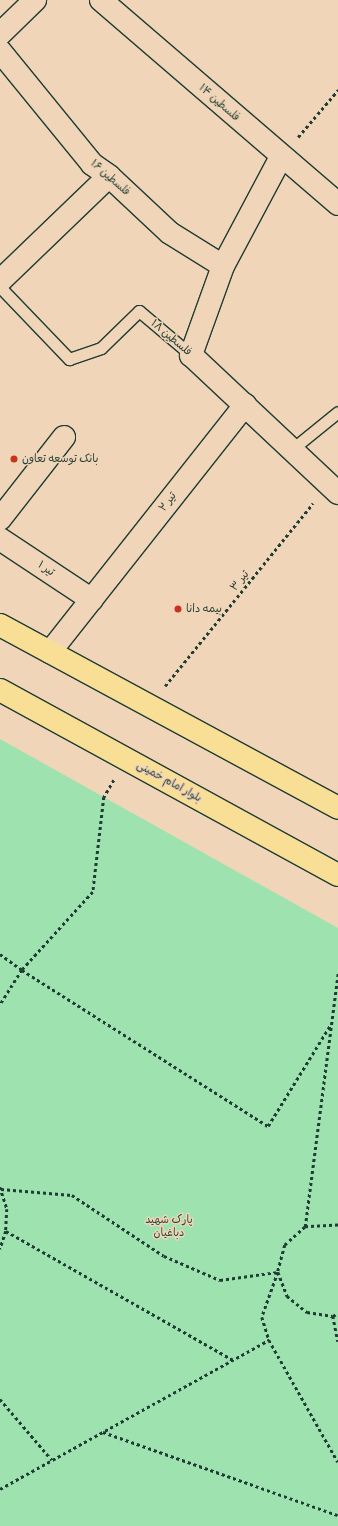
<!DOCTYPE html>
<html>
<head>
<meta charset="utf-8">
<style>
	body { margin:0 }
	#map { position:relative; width:338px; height:1526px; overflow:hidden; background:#f1d5b8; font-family:Pangolin,"Playpen Sans Arabic",sans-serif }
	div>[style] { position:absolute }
	.green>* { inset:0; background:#9ee3af }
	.path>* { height:2.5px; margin-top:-1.25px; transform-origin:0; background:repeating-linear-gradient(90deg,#1f3d34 0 3px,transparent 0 6px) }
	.roads { filter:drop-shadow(1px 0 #1f3d34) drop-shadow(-1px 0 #1f3d34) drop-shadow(0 1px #1f3d34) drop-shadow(0 -1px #1f3d34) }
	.lane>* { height:11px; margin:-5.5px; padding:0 5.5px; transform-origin:5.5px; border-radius:5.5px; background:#f1d5b8 }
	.street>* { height:22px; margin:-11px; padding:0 11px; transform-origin:11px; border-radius:11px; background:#f1d5b8 }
	.secondary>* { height:22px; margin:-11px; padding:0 11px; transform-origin:11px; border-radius:11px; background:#f1d5b8 }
	.primary>* { height:22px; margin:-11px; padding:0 11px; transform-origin:11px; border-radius:11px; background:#f9df96 }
	.dots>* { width:11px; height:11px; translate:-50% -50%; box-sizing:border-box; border:2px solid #f1d5b8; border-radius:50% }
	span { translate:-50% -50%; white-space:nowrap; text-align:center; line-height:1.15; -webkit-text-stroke:3px #f1d5b8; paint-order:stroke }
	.street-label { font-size:11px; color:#1f3d34 }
	.poi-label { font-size:11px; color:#1f3d34 }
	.left { translate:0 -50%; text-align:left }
	.park-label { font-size:11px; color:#2c4e40 }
</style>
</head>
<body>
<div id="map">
	<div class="green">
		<div style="clip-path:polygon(0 739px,338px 928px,338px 1526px,0 1526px)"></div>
	</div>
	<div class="path">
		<div style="left:298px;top:137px;width:62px;rotate:-49.6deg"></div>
		<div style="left:165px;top:686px;width:235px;rotate:-51deg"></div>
		<div style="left:114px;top:780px;width:20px;rotate:120deg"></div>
		<div style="left:104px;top:797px;width:96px;rotate:96.6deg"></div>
		<div style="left:93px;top:892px;width:105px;rotate:132.3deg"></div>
		<div style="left:22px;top:970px;width:291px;rotate:32.4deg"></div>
		<div style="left:268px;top:1126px;width:120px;rotate:-58.3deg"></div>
		<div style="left:0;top:954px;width:27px;rotate:36deg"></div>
		<div style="left:22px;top:970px;width:41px;rotate:122.2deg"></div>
		<div style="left:0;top:1187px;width:23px;rotate:72deg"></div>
		<div style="left:7px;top:1209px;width:22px;rotate:93deg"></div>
		<div style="left:6px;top:1231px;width:19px;rotate:108deg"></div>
		<div style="left:1px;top:1189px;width:71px;rotate:4.8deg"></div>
		<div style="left:72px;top:1195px;width:110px;rotate:33.5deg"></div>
		<div style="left:164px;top:1256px;width:61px;rotate:23.2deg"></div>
		<div style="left:220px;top:1280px;width:59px;rotate:-7.9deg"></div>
		<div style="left:278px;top:1272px;width:48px;rotate:109.6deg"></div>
		<div style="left:262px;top:1317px;width:24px;rotate:73deg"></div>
		<div style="left:269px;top:1340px;width:140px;rotate:60.5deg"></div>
		<div style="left:338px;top:1225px;width:33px;rotate:177deg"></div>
		<div style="left:305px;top:1227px;width:27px;rotate:138deg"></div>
		<div style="left:285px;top:1245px;width:28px;rotate:105deg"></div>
		<div style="left:278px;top:1272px;width:26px;rotate:69deg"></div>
		<div style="left:287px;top:1296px;width:26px;rotate:39deg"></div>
		<div style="left:307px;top:1312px;width:26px;rotate:9deg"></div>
		<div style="left:333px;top:1316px;width:6px;rotate:-31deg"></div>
		<div style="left:305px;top:1227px;width:257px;rotate:-82.6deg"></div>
		<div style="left:6px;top:1231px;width:261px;rotate:29.6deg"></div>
		<div style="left:333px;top:1316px;width:26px;rotate:79deg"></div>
		<div style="left:0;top:1399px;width:80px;rotate:49.6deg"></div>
		<div style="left:103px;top:1432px;width:249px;rotate:19.5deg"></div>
		<div style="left:0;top:1489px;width:308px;rotate:-29deg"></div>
	</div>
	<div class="roads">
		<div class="lane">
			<div style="left:0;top:287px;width:100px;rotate:46.2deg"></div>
			<div style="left:69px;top:359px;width:34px;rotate:-19deg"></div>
			<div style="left:101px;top:348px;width:53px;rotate:-44.2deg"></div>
			<div style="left:139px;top:311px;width:68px;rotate:40.2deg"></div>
			<div style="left:291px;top:450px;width:60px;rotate:-39deg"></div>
		</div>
		<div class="street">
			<div style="left:101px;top:0;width:313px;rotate:40.7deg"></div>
			<div style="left:0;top:51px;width:146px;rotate:50.8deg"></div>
			<div style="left:92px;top:164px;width:21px;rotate:35deg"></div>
			<div style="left:109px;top:176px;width:83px;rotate:43.1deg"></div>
			<div style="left:170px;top:233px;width:62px;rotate:31.9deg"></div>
			<div style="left:281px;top:157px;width:123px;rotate:118deg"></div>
			<div style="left:223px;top:266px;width:95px;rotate:109.8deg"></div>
			<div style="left:191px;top:355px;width:202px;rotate:43.2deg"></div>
			<div style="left:0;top:281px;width:151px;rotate:-43.9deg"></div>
			<div style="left:0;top:519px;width:104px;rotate:-52deg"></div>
			<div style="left:0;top:539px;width:110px;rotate:33.5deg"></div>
			<div style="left:50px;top:652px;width:315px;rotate:-51.7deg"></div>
		</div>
		<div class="secondary">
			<div style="left:0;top:34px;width:49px;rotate:-44.2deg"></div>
		</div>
		<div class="primary">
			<div style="left:0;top:625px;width:384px;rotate:28.4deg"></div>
			<div style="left:0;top:690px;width:385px;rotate:28.7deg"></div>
		</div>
	</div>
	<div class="dots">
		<div style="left:14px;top:459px;background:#c8321e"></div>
		<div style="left:178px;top:609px;background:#c8321e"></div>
	</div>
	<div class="street-label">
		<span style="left:219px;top:103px;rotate:41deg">فلسطین ۱۴</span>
		<span style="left:110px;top:178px;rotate:41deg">فلسطین ۱۶</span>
		<span style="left:171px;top:338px;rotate:40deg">فلسطین ۱۸</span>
		<span style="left:168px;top:502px;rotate:-52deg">تیر ۲</span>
		<span style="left:46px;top:569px;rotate:34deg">تیر ۱</span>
		<span style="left:240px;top:581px;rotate:-51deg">تیر ۳</span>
		<span style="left:169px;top:782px;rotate:29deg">بلوار امام خمینی</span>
	</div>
	<div class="poi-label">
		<span class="left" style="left:22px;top:459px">بانک توسعه تعاون</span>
		<span class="left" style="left:186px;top:609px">بیمه دانا</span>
	</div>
	<div class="park-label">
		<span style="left:169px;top:1227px">پارک شهید<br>دباغیان</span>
	</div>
</div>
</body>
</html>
